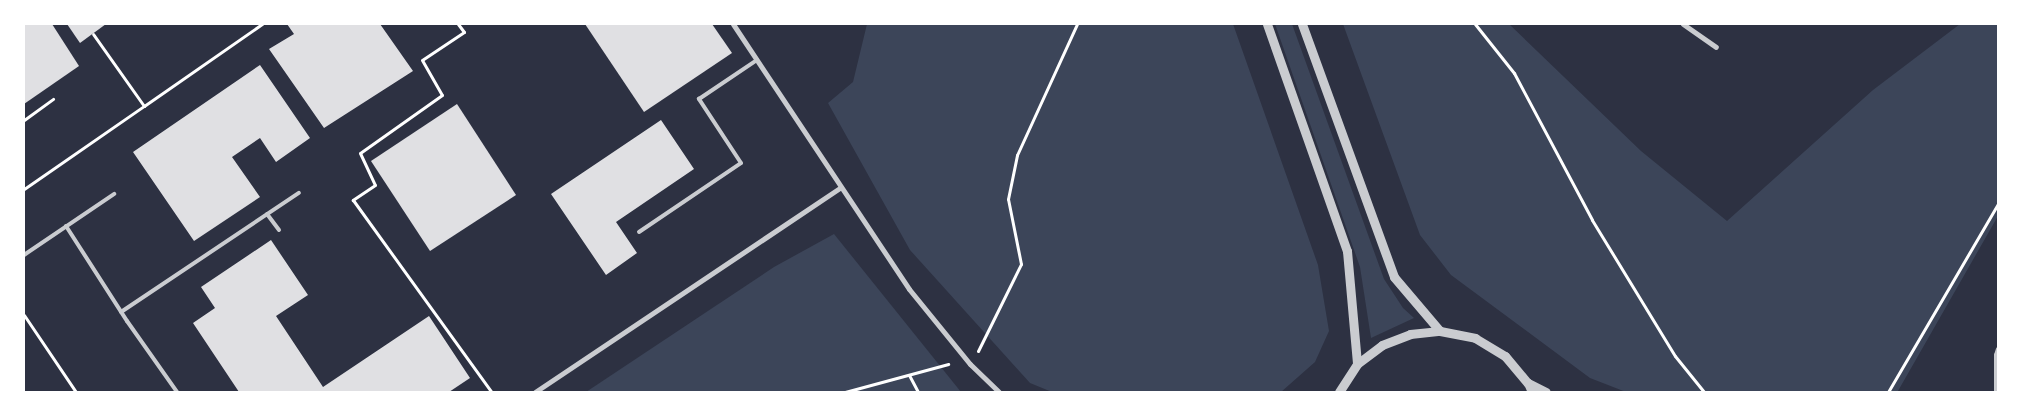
<!DOCTYPE html>
<html>
<head>
<meta charset="utf-8">
<style>
	body { margin:0 }
	#map { position:relative; width:2022px; height:416px; overflow:hidden; background:#2d3142; font-family:Jost,sans-serif }
	div>[style] { position:absolute }
	.green>* { inset:0; background:#3c4559 }
	.building>* { inset:0; background:#e0e0e3 }
	.path>* { height:3px; margin:-1.5px; padding:0 1.5px; transform-origin:1.5px; border-radius:1.5px; background:#fff }
	.service>* { height:4px; margin:-2px; padding:0 2px; transform-origin:2px; border-radius:2px; background:#caccd0 }
	.minor>* { height:5px; margin:-2.5px; padding:0 2.5px; transform-origin:2.5px; border-radius:2.5px; background:#caccd0 }
	.tertiary>* { height:9px; margin:-4.5px; padding:0 4.5px; transform-origin:4.5px; border-radius:4.5px; background:#caccd0 }
	span { translate:-50% -50%; white-space:nowrap; text-align:center; line-height:1.15; -webkit-text-stroke:5px #fff; paint-order:stroke }
	.frame { position:absolute; inset:0; border:25px solid #fff; pointer-events:none }
</style>
</head>
<body>
<div id="map">
	<div class="green">
		<div style="clip-path:polygon(867px 24px,1233px 24px,1318px 265px,1329px 331px,1315px 362px,1281px 392px,1052px 392px,1030px 383px,910px 250px,828px 103px,853px 82px)"></div>
		<div style="clip-path:polygon(1275px 24px,1292px 24px,1384px 279px,1403px 308px,1414px 318px,1371px 338px,1360px 267px)"></div>
		<div style="clip-path:polygon(1343px 24px,1509px 24px,1641px 151px,1727px 221px,1873px 90px,1960px 24px,1998px 24px,1998px 216px,1898px 391px,1899px 392px,1626px 392px,1590px 378px,1451px 275px,1420px 235px)"></div>
		<div style="clip-path:polygon(834px 234px,961px 392px,586px 392px,774px 267px)"></div>
	</div>
	<div class="building">
		<div style="clip-path:polygon(24px 24px,52px 24px,79px 66px,24px 104px)"></div>
		<div style="clip-path:polygon(67px 24px,106px 24px,80px 43px)"></div>
		<div style="clip-path:polygon(287px 24px,380px 24px,413px 71px,324px 128px,269px 49px,294px 34px)"></div>
		<div style="clip-path:polygon(585px 24px,712px 24px,732px 53px,644px 112px)"></div>
		<div style="clip-path:polygon(260px 65px,310px 138px,276px 162px,260px 138px,232px 157px,260px 197px,194px 241px,133px 152px)"></div>
		<div style="clip-path:polygon(457px 104px,516px 195px,430px 251px,371px 161px)"></div>
		<div style="clip-path:polygon(661px 120px,694px 169px,616px 222px,637px 253px,606px 275px,551px 194px)"></div>
		<div style="clip-path:polygon(271px 240px,308px 295px,276px 316px,323px 387px,429px 316px,470px 378px,449px 392px,239px 392px,193px 323px,215px 308px,201px 287px)"></div>
	</div>
	<div class="path">
		<div style="left:458px;top:24px;width:10px;rotate:53deg"></div>
		<div style="left:464px;top:32px;width:50px;rotate:146.3deg"></div>
		<div style="left:422px;top:60px;width:40px;rotate:60.3deg"></div>
		<div style="left:442px;top:95px;width:100px;rotate:144.7deg"></div>
		<div style="left:360px;top:153px;width:35px;rotate:65deg"></div>
		<div style="left:375px;top:185px;width:27px;rotate:146deg"></div>
		<div style="left:353px;top:200px;width:236px;rotate:54.2deg"></div>
		<div style="left:1475px;top:24px;width:63px;rotate:51.5deg"></div>
		<div style="left:1514px;top:73px;width:166px;rotate:62deg"></div>
		<div style="left:1592px;top:220px;width:159px;rotate:58.6deg"></div>
		<div style="left:1675px;top:356px;width:46px;rotate:51.1deg"></div>
		<div style="left:144px;top:106px;width:144px;rotate:-34.8deg"></div>
		<div style="left:24px;top:120px;width:36px;rotate:-36deg"></div>
		<div style="left:24px;top:189px;width:146px;rotate:-34.7deg"></div>
		<div style="left:144px;top:106px;width:88px;rotate:-125.3deg"></div>
		<div style="left:24px;top:315px;width:93px;rotate:56deg"></div>
		<div style="left:978px;top:351px;width:97px;rotate:-63.7deg"></div>
		<div style="left:1021px;top:264px;width:66px;rotate:-101.3deg"></div>
		<div style="left:1008px;top:199px;width:45px;rotate:-78.4deg"></div>
		<div style="left:1017px;top:155px;width:144px;rotate:-65.4deg"></div>
		<div style="left:909px;top:375px;width:19px;rotate:62deg"></div>
		<div style="left:845px;top:392px;width:107px;rotate:-15.2deg"></div>
		<div style="left:1888px;top:392px;width:218px;rotate:-59.7deg"></div>
	</div>
	<div class="service">
		<div style="left:267px;top:214px;width:20px;rotate:53deg"></div>
		<div style="left:66px;top:226px;width:113px;rotate:57.3deg"></div>
		<div style="left:127px;top:321px;width:87px;rotate:54.8deg"></div>
		<div style="left:639px;top:232px;width:123px;rotate:-34.1deg"></div>
		<div style="left:741px;top:163px;width:77px;rotate:-123.3deg"></div>
		<div style="left:699px;top:99px;width:70px;rotate:-33.9deg"></div>
		<div style="left:24px;top:255px;width:109px;rotate:-34.1deg"></div>
		<div style="left:121px;top:312px;width:214px;rotate:-33.8deg"></div>
		<div style="left:1996px;top:392px;width:37px;rotate:-90deg"></div>
		<div style="left:1996px;top:355px;width:6px;rotate:-72deg"></div>
	</div>
	<div class="minor">
		<div style="left:733px;top:24px;width:318px;rotate:56.4deg"></div>
		<div style="left:909px;top:289px;width:97px;rotate:50.9deg"></div>
		<div style="left:970px;top:364px;width:40px;rotate:44deg"></div>
		<div style="left:1683px;top:24px;width:40px;rotate:34.9deg"></div>
		<div style="left:535px;top:392px;width:368px;rotate:-33.8deg"></div>
	</div>
	<div class="tertiary">
		<div style="left:1267px;top:24px;width:241px;rotate:70.6deg"></div>
		<div style="left:1347px;top:251px;width:113px;rotate:84.9deg"></div>
		<div style="left:1302px;top:24px;width:269px;rotate:70deg"></div>
		<div style="left:1394px;top:277px;width:71px;rotate:49.6deg"></div>
		<div style="left:1528px;top:383px;width:20px;rotate:27deg"></div>
		<div style="left:1339px;top:392px;width:33px;rotate:-57deg"></div>
		<div style="left:1357px;top:364px;width:31px;rotate:-37deg"></div>
		<div style="left:1382px;top:345px;width:30px;rotate:-21deg"></div>
		<div style="left:1410px;top:334px;width:30px;rotate:-6deg"></div>
		<div style="left:1440px;top:331px;width:36px;rotate:11deg"></div>
		<div style="left:1475px;top:338px;width:35px;rotate:31deg"></div>
		<div style="left:1505px;top:356px;width:35px;rotate:50deg"></div>
		<div style="left:1528px;top:383px;width:10px;rotate:66deg"></div>
	</div>
	<div class="frame"></div>
</div>
</body>
</html>
